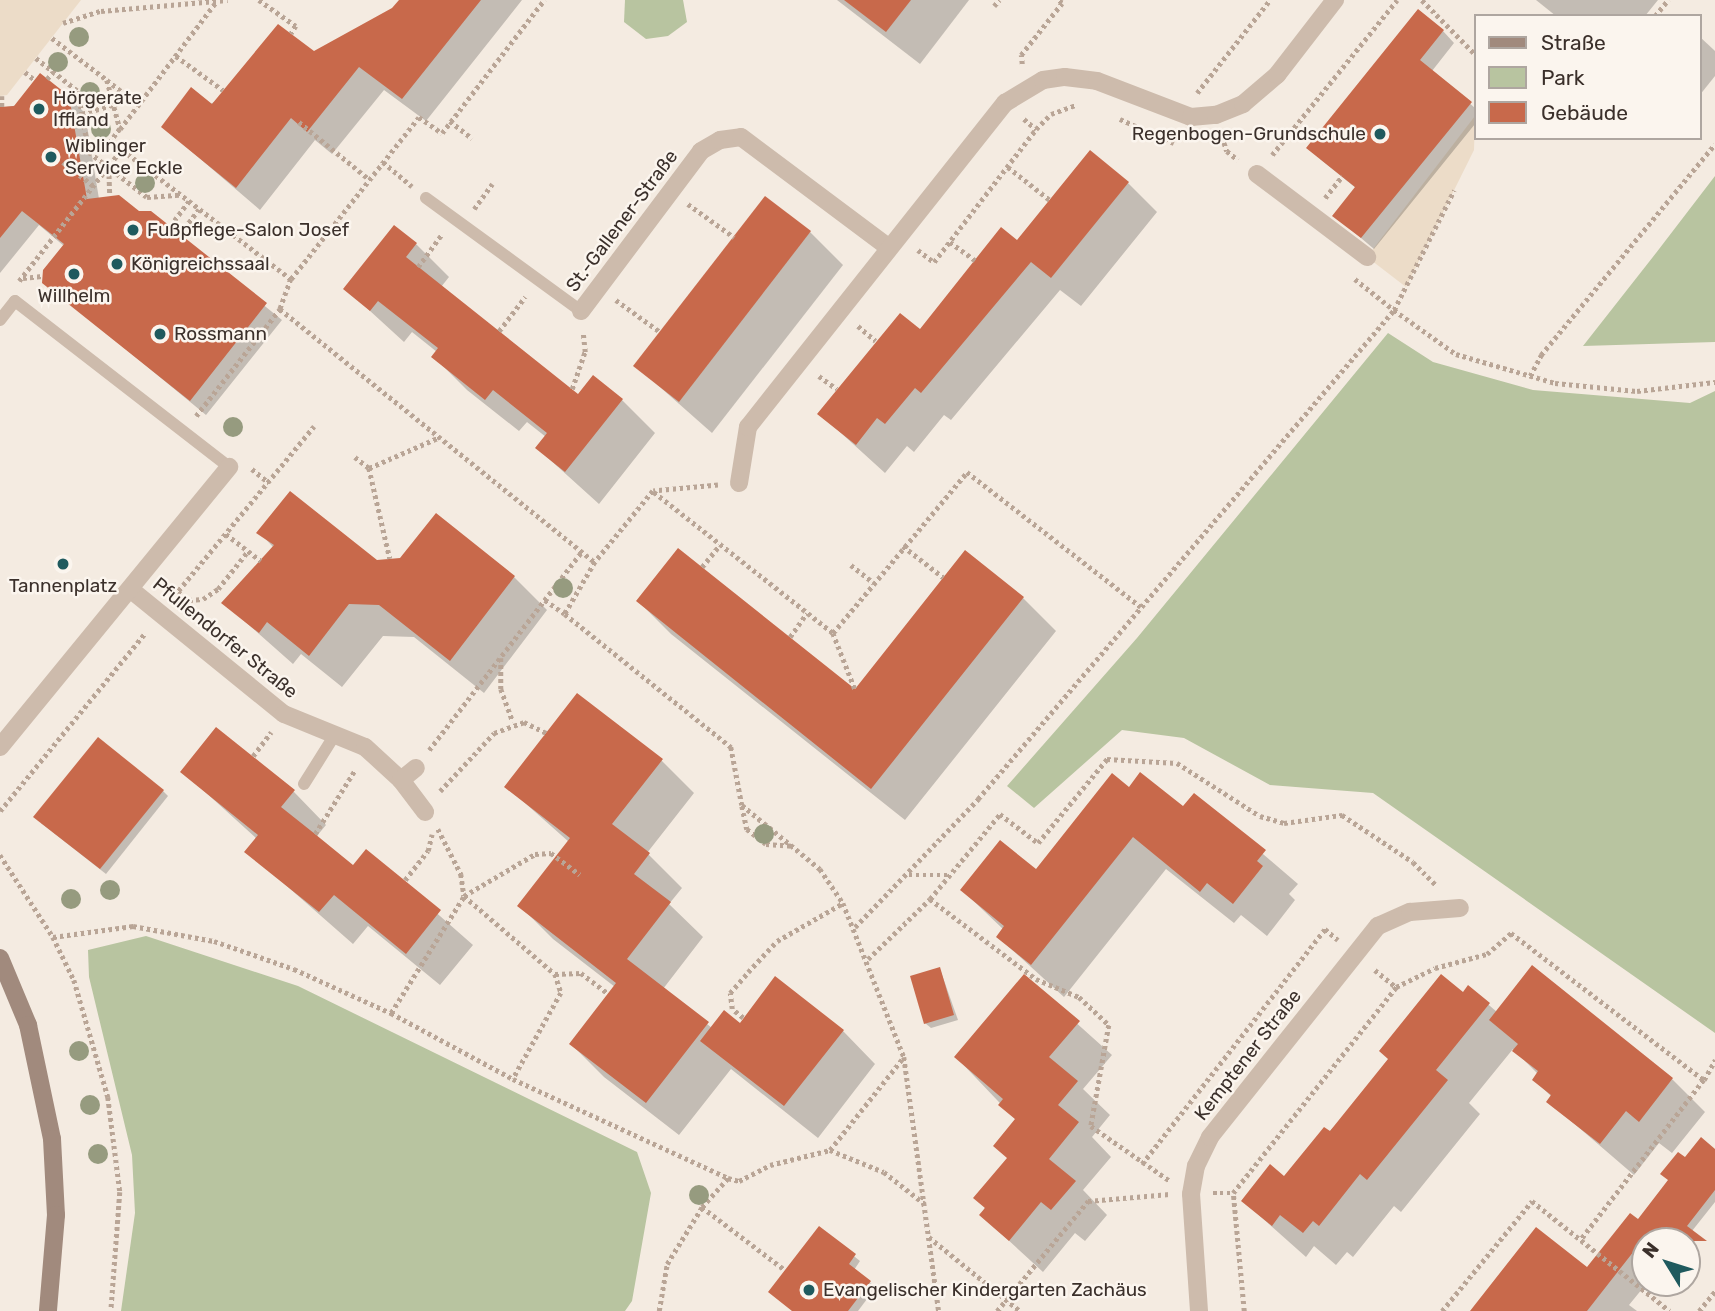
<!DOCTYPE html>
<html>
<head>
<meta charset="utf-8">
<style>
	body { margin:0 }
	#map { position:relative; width:1715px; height:1311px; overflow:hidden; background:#f4ebe1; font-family:Rubik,sans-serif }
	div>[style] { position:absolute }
	.green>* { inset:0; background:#b8c4a0 }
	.plaza>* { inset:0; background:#ecdcc8 }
	.shadow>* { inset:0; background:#0003 }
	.building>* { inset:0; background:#c8694b }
	.path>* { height:4.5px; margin-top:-2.25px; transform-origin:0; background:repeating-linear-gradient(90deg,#b9a596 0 3.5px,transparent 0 7px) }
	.lane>* { height:12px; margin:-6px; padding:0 6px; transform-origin:6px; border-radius:6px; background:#cdbbac }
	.street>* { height:18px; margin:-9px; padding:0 9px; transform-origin:9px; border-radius:9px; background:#cdbbac }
	.secondary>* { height:18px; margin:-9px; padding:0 9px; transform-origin:9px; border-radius:9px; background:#a18a7d }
	.trees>* { width:20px; height:20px; margin:-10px; border-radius:50%; background:#969b7f }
	.dots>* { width:19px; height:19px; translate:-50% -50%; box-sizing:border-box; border:4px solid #fbf5ee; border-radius:50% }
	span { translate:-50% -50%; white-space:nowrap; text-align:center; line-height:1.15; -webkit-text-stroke:5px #fbf5ee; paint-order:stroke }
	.poi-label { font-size:19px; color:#3b302b }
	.left { translate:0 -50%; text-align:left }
	.right { translate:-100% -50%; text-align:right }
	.street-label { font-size:19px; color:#3b302b }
	.legend { position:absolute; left:1474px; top:14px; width:228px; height:126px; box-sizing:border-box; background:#fbf5ee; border:2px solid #aea6a0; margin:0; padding:9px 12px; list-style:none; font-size:21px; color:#3b302b }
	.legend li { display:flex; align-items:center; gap:14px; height:35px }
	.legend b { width:35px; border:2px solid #aea6a0 }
	.north { position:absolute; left:1631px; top:1227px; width:70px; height:70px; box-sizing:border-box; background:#fbf5ee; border:2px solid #aea6a0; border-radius:50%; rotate:308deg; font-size:19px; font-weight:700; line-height:28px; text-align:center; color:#3b302b }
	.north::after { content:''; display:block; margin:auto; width:24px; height:32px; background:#1f5a5e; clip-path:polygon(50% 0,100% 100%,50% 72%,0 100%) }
</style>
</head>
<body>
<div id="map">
	<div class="green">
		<div style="clip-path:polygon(625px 0,683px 0,687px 22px,668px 36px,646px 39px,624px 22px)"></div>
		<div style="clip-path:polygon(1715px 176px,1715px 342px,1583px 346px,1656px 253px)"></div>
		<div style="clip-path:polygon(1388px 333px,1433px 362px,1533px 390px,1690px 403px,1715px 391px,1715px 1033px,1373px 793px,1270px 785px,1184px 738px,1122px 730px,1034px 808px,1007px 786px,1137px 638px)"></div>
		<div style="clip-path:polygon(146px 936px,298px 986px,637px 1152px,651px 1193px,632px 1301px,625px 1311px,121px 1311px,135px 1213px,132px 1155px,89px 977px,88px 950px)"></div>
	</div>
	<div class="plaza">
		<div style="clip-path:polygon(0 0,81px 0,7px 95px,0 96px)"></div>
		<div style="clip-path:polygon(1475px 116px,1474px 150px,1406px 287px,1367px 257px)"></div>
	</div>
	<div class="shadow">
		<div style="clip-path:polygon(401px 0,522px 0,426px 121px,384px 90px,332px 154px,315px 140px,260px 210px,163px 127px,314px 53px,393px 10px)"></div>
		<div style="clip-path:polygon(837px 0,969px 0,920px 64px)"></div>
		<div style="clip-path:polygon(1536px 0,1658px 0,1645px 16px,1556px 16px)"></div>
		<div style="clip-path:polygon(1443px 31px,1454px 43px,1432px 71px,1475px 108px,1475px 124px,1374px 249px,1335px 216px,1357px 189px,1320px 159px)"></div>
		<div style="clip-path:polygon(1699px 36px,1715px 51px,1715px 76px,1699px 96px)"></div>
		<div style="clip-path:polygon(68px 97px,85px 113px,99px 199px,138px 213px,151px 213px,282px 320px,206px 415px,44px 282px,64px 246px,39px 225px,0 273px,0 108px)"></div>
		<div style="clip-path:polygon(1128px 183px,1157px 212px,1081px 306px,1060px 290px,951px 420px,944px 415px,914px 452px,907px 446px,885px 473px,819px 413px,920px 332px,1017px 243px)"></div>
		<div style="clip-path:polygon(810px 232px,843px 265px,712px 433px,635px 365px)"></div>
		<div style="clip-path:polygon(416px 244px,449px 277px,441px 287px,579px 397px,622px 400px,655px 433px,599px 504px,537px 448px,546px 437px,527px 422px,519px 431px,467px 390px,434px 357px,437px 352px,412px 332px,404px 342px,346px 289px)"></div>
		<div style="clip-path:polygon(436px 515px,514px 577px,547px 610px,484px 693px,414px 637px,383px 636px,342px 687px,301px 654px,293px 664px,224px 603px,274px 548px,259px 532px,376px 562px,401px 559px)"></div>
		<div style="clip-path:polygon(1023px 598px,1056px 631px,905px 820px,671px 634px,638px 601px,855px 691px)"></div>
		<div style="clip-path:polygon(661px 760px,694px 793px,647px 853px,682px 888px,669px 904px,703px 937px,663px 989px,712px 1028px,843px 1031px,875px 1064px,818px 1138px,731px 1069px,679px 1135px,604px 1077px,571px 1044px,615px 987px,553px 939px,520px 906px,569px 842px,507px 787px)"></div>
		<div style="clip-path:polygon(182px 771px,294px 792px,326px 825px,316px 837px,353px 867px,366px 851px,473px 945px,440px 985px,368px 926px,353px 944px,247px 851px,257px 839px)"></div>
		<div style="clip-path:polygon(1129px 789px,1184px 809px,1194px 795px,1298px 884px,1289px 894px,1295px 900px,1267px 936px,1241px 915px,1234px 923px,1166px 869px,1064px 997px,998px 937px,1004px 930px,962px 890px,1037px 871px)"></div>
		<div style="clip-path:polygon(163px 791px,168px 796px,106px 874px,41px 823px)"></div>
		<div style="clip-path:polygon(940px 969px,958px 1020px,931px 1028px,925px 1023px)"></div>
		<div style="clip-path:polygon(1024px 976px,1112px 1055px,1083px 1089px,1110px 1115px,1092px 1137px,1111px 1157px,1083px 1190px,1107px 1215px,1085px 1241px,1075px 1233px,1043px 1272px,981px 1215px,1009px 1159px,1017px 1121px,956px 1057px)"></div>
		<div style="clip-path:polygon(1469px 988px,1497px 1012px,1672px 1079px,1705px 1112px,1672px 1153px,1659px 1143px,1634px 1175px,1549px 1102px,1552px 1097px,1534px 1080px,1538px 1074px,1513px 1049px,1469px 1103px,1480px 1114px,1401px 1212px,1394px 1206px,1353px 1257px,1347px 1252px,1336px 1265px,1314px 1246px,1306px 1257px,1243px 1201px,1284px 1178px)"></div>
		<div style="clip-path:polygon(1715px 1151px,1715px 1202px,1692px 1231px,1698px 1237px,1687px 1251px,1687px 1241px,1645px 1241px,1647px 1283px,1629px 1305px,1637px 1311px,1472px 1311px,1587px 1270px,1638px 1221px,1685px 1160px)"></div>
		<div style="clip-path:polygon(819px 1228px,860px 1261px,854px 1270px,876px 1287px,858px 1311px,793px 1311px)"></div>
	</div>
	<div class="building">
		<div style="clip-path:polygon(399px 0,481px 0,402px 99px,359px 67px,307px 132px,291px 118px,236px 188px,161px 127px,191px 87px,212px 104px,278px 24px,314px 51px,392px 8px)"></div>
		<div style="clip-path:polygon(844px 0,911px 0,886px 32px)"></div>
		<div style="clip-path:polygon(1418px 9px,1444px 30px,1420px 60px,1472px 102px,1361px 238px,1332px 216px,1355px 187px,1306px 148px)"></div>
		<div style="clip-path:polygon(40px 73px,69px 96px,87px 199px,119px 195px,139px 211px,151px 211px,267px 303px,190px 401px,42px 283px,43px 270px,64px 244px,22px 211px,0 238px,0 107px,14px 106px)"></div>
		<div style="clip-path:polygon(1090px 150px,1129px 182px,1051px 278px,1031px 262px,921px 393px,915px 388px,885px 424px,877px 418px,856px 445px,817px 414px,900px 313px,920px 329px,1001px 227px,1017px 240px)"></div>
		<div style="clip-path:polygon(765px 196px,811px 231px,679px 402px,633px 366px)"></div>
		<div style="clip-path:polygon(394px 225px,417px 243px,406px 257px,578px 394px,593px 375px,623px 399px,565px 472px,535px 448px,547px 433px,493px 390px,485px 400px,431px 357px,438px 348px,378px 301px,370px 311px,343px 289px)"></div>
		<div style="clip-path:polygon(290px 491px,377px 560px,400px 558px,436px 513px,515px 576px,450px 661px,379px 605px,349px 604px,309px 656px,267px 622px,259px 633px,221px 603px,274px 545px,256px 533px)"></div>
		<div style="clip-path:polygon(678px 548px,855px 689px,965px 550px,1024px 597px,871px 789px,636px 601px)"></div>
		<div style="clip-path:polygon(577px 693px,663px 759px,612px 824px,650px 853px,634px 874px,671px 902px,627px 959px,709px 1022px,646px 1103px,569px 1044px,616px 983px,517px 906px,570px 838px,504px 787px)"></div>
		<div style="clip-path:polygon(216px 727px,295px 790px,281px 807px,315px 834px,353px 865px,366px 849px,441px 910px,406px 954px,334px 895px,319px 912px,244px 852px,258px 835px,180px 772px)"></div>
		<div style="clip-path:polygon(98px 737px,164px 790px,100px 869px,33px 817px)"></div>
		<div style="clip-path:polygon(1140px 772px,1183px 806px,1194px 793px,1266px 850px,1257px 861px,1263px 866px,1233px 904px,1207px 883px,1200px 892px,1133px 837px,1031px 965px,996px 937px,1004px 926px,960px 890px,1000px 840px,1036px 869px,1112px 773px,1129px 787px)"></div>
		<div style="clip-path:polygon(1532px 965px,1673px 1078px,1639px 1122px,1626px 1111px,1600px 1144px,1546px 1102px,1551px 1095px,1532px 1080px,1538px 1071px,1512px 1051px,1518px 1044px,1489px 1020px)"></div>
		<div style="clip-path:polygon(940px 967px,954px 1015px,924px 1024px,910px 976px)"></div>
		<div style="clip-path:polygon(1024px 974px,1080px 1021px,1049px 1057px,1078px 1081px,1058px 1105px,1079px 1122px,1049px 1159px,1076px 1181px,1051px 1210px,1041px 1202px,1009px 1241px,979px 1215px,985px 1208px,973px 1198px,1007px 1158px,993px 1146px,1015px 1119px,998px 1105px,1003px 1099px,954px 1057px)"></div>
		<div style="clip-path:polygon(1441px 974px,1463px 992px,1468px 985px,1490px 1003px,1436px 1070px,1448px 1080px,1367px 1180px,1360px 1174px,1319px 1226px,1313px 1221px,1303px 1233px,1280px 1215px,1272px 1226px,1241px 1201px,1270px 1164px,1284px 1176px,1324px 1127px,1330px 1131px,1388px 1059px,1379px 1051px)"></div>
		<div style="clip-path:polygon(775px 976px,844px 1030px,784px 1106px,700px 1041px,724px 1010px,740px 1023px)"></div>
		<div style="clip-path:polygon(1701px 1137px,1715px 1149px,1715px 1190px,1687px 1226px,1707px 1241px,1645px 1241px,1645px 1260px,1634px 1251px,1587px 1311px,1470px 1311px,1536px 1227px,1587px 1267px,1630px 1213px,1638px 1219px,1668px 1180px,1660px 1174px,1678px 1152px,1685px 1157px)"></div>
		<div style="clip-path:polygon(819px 1226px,856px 1254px,849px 1264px,871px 1281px,848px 1311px,792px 1311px,768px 1292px)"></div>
	</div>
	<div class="path">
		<div style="left:259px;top:0;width:45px;rotate:35.1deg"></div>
		<div style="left:296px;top:26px;width:9px;rotate:122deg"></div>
		<div style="left:1422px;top:0;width:76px;rotate:45.5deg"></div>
		<div style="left:994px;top:6px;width:8px;rotate:-50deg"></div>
		<div style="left:1655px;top:16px;width:21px;rotate:-51deg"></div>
		<div style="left:63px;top:23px;width:40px;rotate:-18deg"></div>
		<div style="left:101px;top:11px;width:127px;rotate:-5deg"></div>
		<div style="left:52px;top:38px;width:69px;rotate:37.4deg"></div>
		<div style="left:107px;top:80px;width:51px;rotate:75.1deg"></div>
		<div style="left:120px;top:129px;width:15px;rotate:127deg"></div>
		<div style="left:111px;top:141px;width:227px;rotate:37.5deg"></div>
		<div style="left:291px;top:279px;width:32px;rotate:110deg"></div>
		<div style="left:280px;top:309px;width:404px;rotate:38.8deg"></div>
		<div style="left:176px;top:56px;width:58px;rotate:35.9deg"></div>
		<div style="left:36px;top:58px;width:53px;rotate:38.2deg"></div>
		<div style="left:78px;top:91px;width:62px;rotate:79.8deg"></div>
		<div style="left:89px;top:152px;width:73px;rotate:37.8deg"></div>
		<div style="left:147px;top:197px;width:32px;rotate:-4deg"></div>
		<div style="left:1022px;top:64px;width:9px;rotate:-96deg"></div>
		<div style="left:1021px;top:55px;width:66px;rotate:-51.7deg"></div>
		<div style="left:1062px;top:3px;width:5px;rotate:-143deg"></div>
		<div style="left:25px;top:72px;width:13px;rotate:39deg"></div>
		<div style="left:47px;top:79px;width:9px;rotate:-49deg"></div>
		<div style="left:107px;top:80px;width:41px;rotate:38deg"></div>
		<div style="left:1197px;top:93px;width:118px;rotate:-51.9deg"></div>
		<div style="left:2px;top:96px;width:11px;rotate:90deg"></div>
		<div style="left:82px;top:114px;width:51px;rotate:-17deg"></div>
		<div style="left:1024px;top:119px;width:16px;rotate:40deg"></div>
		<div style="left:1120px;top:119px;width:59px;rotate:24deg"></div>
		<div style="left:450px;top:121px;width:28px;rotate:38deg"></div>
		<div style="left:299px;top:122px;width:90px;rotate:39.2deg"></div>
		<div style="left:120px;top:129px;width:159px;rotate:-52.9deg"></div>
		<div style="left:1222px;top:136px;width:16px;rotate:72deg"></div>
		<div style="left:1227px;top:151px;width:14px;rotate:39deg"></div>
		<div style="left:1272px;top:155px;width:199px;rotate:-51.1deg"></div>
		<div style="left:63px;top:162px;width:39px;rotate:38deg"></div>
		<div style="left:383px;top:162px;width:38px;rotate:40deg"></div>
		<div style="left:1008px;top:167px;width:53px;rotate:38.2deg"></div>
		<div style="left:109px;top:168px;width:27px;rotate:88deg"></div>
		<div style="left:1325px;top:198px;width:28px;rotate:-52deg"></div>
		<div style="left:688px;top:204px;width:57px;rotate:35.7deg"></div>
		<div style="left:474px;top:209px;width:31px;rotate:-54deg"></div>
		<div style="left:170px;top:226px;width:31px;rotate:-53deg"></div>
		<div style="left:180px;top:234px;width:31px;rotate:-53deg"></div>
		<div style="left:950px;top:242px;width:31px;rotate:36deg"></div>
		<div style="left:918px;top:250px;width:20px;rotate:37deg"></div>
		<div style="left:934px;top:262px;width:168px;rotate:-52.5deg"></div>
		<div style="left:1036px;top:129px;width:21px;rotate:-45deg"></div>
		<div style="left:1051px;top:114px;width:27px;rotate:-20deg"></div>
		<div style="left:418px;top:267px;width:39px;rotate:-54deg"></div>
		<div style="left:23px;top:278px;width:19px;rotate:-6deg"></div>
		<div style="left:291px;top:279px;width:206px;rotate:-51.7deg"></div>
		<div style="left:419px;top:117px;width:28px;rotate:35deg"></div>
		<div style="left:442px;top:133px;width:168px;rotate:-52.5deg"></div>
		<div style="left:1355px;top:279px;width:50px;rotate:38.5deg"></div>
		<div style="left:1394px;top:310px;width:134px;rotate:-63.4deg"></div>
		<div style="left:19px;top:281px;width:166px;rotate:-52.1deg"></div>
		<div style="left:616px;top:300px;width:53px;rotate:35.8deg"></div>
		<div style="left:858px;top:326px;width:23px;rotate:40deg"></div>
		<div style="left:499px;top:331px;width:43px;rotate:-52.6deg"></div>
		<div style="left:819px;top:376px;width:22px;rotate:36deg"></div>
		<div style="left:1530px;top:376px;width:24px;rotate:-62deg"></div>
		<div style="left:1541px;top:355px;width:273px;rotate:-50.5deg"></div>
		<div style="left:572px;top:389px;width:39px;rotate:-71deg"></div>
		<div style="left:585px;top:352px;width:19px;rotate:-96deg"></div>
		<div style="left:196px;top:416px;width:136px;rotate:-51.9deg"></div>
		<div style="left:355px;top:457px;width:18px;rotate:38deg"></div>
		<div style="left:369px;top:468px;width:93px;rotate:77deg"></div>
		<div style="left:369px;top:468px;width:77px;rotate:-23.6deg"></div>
		<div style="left:252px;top:469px;width:22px;rotate:39deg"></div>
		<div style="left:718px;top:485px;width:65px;rotate:174.7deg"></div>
		<div style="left:653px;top:491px;width:92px;rotate:129.2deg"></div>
		<div style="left:595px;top:562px;width:60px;rotate:120deg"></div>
		<div style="left:565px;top:614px;width:213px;rotate:38.7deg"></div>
		<div style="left:731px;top:747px;width:59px;rotate:79.3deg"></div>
		<div style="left:742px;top:805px;width:101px;rotate:39.4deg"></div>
		<div style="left:820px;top:869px;width:41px;rotate:55.9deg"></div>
		<div style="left:843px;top:903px;width:166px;rotate:68.4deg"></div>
		<div style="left:904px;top:1057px;width:256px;rotate:82.2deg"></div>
		<div style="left:654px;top:492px;width:228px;rotate:38.2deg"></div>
		<div style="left:833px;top:633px;width:209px;rotate:-50.2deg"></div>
		<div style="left:967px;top:472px;width:220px;rotate:37.8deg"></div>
		<div style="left:226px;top:534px;width:44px;rotate:37.6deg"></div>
		<div style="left:903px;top:546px;width:51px;rotate:37.8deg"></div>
		<div style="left:851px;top:565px;width:29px;rotate:38deg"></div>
		<div style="left:702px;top:567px;width:28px;rotate:-51deg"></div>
		<div style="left:178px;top:592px;width:14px;rotate:36deg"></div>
		<div style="left:189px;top:600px;width:14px;rotate:-4deg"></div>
		<div style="left:203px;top:599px;width:18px;rotate:-34deg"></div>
		<div style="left:218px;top:589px;width:48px;rotate:-51.7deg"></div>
		<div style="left:174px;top:596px;width:220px;rotate:-50.5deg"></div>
		<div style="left:545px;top:600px;width:24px;rotate:35deg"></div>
		<div style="left:833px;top:633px;width:60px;rotate:68.6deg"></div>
		<div style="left:790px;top:637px;width:29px;rotate:-55deg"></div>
		<div style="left:501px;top:658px;width:31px;rotate:90deg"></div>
		<div style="left:501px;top:689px;width:35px;rotate:70deg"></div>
		<div style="left:429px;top:750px;width:251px;rotate:-52.4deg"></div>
		<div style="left:253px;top:756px;width:30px;rotate:-53deg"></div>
		<div style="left:440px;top:791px;width:79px;rotate:-47deg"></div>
		<div style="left:494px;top:733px;width:32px;rotate:-20deg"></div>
		<div style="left:524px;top:722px;width:25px;rotate:26deg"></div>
		<div style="left:742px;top:806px;width:24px;rotate:78deg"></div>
		<div style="left:747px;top:829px;width:24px;rotate:38deg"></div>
		<div style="left:766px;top:844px;width:26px;rotate:4deg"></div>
		<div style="left:0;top:811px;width:230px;rotate:-50.8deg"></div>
		<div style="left:438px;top:829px;width:51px;rotate:62.9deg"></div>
		<div style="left:461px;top:874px;width:22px;rotate:82deg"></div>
		<div style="left:464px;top:896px;width:120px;rotate:40.6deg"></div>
		<div style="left:555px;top:974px;width:20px;rotate:72deg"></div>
		<div style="left:561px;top:993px;width:98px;rotate:119.2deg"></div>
		<div style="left:315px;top:834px;width:75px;rotate:-58deg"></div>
		<div style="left:0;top:855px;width:98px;rotate:57.1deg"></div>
		<div style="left:53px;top:937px;width:48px;rotate:64deg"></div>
		<div style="left:74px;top:980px;width:122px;rotate:73.8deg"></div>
		<div style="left:108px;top:1097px;width:96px;rotate:82.8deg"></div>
		<div style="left:120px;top:1192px;width:119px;rotate:94.3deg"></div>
		<div style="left:909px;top:875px;width:40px"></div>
		<div style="left:405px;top:880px;width:37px;rotate:-52deg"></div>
		<div style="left:428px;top:851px;width:17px;rotate:-77deg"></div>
		<div style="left:930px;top:899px;width:133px;rotate:37deg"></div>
		<div style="left:1036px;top:979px;width:47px;rotate:22.7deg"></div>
		<div style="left:1079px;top:997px;width:41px;rotate:43deg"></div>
		<div style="left:1109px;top:1025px;width:103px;rotate:100.1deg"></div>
		<div style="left:1091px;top:1126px;width:96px;rotate:34.8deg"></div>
		<div style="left:855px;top:927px;width:178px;rotate:-46.1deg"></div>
		<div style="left:978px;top:799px;width:642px;rotate:-49.61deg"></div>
		<div style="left:1394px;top:310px;width:76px;rotate:35.4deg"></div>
		<div style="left:1456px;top:354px;width:103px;rotate:16.3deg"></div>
		<div style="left:1555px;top:383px;width:82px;rotate:5.6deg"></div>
		<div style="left:1637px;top:391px;width:79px;rotate:-6.6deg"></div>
		<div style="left:53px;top:937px;width:81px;rotate:-7.8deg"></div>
		<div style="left:133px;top:926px;width:82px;rotate:10.5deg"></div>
		<div style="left:214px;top:941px;width:85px;rotate:19.3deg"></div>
		<div style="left:294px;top:969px;width:107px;rotate:24.4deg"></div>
		<div style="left:391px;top:1013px;width:139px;rotate:28.4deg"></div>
		<div style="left:513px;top:1079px;width:237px;rotate:24.7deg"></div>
		<div style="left:728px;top:1178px;width:11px;rotate:15deg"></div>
		<div style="left:739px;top:1181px;width:35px;rotate:-27deg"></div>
		<div style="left:770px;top:1165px;width:62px;rotate:-14deg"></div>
		<div style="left:830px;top:1150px;width:58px;rotate:22.2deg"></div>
		<div style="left:884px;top:1172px;width:52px;rotate:38deg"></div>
		<div style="left:868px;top:959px;width:86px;rotate:-44.1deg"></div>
		<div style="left:930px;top:899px;width:110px;rotate:-50.5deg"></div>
		<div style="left:1000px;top:814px;width:48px;rotate:37.3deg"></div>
		<div style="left:1038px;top:843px;width:109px;rotate:-50.6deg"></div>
		<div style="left:1107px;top:759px;width:70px;rotate:3.3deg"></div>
		<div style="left:1177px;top:763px;width:98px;rotate:32.6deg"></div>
		<div style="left:1260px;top:816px;width:25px;rotate:16deg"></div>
		<div style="left:1284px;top:823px;width:59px;rotate:-7.9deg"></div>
		<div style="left:1342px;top:815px;width:85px;rotate:33.5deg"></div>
		<div style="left:1413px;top:862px;width:33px;rotate:45deg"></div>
		<div style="left:1375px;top:970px;width:27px;rotate:39deg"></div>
		<div style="left:555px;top:974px;width:26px;rotate:-2deg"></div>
		<div style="left:581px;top:973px;width:34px;rotate:37deg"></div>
		<div style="left:391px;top:1013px;width:138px;rotate:-58deg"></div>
		<div style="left:464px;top:896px;width:82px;rotate:-30.6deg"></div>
		<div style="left:535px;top:854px;width:16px;rotate:-4deg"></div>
		<div style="left:551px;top:853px;width:36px;rotate:37deg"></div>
		<div style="left:743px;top:1018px;width:14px;rotate:-141deg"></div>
		<div style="left:732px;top:1009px;width:16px;rotate:-97deg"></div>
		<div style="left:730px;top:993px;width:28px;rotate:-49deg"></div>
		<div style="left:748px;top:972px;width:42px;rotate:-46.9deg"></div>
		<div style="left:777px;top:941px;width:76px;rotate:-29.9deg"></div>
		<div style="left:1704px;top:1080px;width:23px;rotate:-61deg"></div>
		<div style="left:830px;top:1150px;width:117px;rotate:-51.6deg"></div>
		<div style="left:1142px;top:1164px;width:298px;rotate:-52.1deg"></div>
		<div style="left:1325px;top:929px;width:17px;rotate:40deg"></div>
		<div style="left:1213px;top:1193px;width:20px"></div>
		<div style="left:702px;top:1207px;width:104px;rotate:37.2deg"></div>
		<div style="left:929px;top:1237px;width:117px;rotate:39.1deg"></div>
		<div style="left:659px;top:1311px;width:48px;rotate:-80.3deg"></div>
		<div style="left:667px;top:1264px;width:67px;rotate:-58.4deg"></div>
		<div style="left:702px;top:1207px;width:39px;rotate:-48deg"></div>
		<div style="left:997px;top:1311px;width:143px;rotate:-50.4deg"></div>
		<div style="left:1088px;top:1201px;width:82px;rotate:-4.9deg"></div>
		<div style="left:1244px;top:1311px;width:119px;rotate:-95.3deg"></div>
		<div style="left:1233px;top:1193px;width:263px;rotate:-51.6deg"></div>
		<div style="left:1396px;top:987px;width:43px;rotate:-26deg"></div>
		<div style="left:1435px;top:968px;width:54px;rotate:-15.1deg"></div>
		<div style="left:1487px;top:954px;width:32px;rotate:-41deg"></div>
		<div style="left:1511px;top:933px;width:243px;rotate:37.3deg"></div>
		<div style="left:1704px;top:1080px;width:202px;rotate:127.6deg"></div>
		<div style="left:1442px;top:1311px;width:142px;rotate:-50.7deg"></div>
		<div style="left:1532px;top:1201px;width:176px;rotate:38.6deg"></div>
		<div style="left:1699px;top:1311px;width:26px;rotate:-51deg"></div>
	</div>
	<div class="lane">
		<div style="left:426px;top:198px;width:192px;rotate:36.1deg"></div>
		<div style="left:0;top:320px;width:24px;rotate:-52deg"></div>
		<div style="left:15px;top:301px;width:271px;rotate:37.8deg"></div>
		<div style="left:304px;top:784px;width:60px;rotate:-57.9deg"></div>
	</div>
	<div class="street">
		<div style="left:1257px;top:174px;width:138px;rotate:37deg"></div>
		<div style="left:581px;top:311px;width:200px;rotate:-53.1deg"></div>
		<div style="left:701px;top:151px;width:22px;rotate:-30deg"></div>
		<div style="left:720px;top:140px;width:21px;rotate:-8deg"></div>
		<div style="left:741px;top:137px;width:184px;rotate:36.8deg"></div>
		<div style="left:739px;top:483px;width:57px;rotate:-80.9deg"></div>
		<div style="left:748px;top:427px;width:414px;rotate:-51.6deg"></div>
		<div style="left:1005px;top:103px;width:44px;rotate:-31.2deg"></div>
		<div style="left:1043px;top:80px;width:22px;rotate:-8deg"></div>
		<div style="left:1065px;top:77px;width:32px;rotate:7deg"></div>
		<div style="left:1097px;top:81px;width:101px;rotate:21deg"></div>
		<div style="left:1191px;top:117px;width:25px;rotate:-5deg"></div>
		<div style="left:1216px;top:115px;width:29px;rotate:-22deg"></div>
		<div style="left:1243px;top:104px;width:45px;rotate:-40.5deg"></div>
		<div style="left:1277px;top:75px;width:95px;rotate:-52.3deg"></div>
		<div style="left:130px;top:589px;width:198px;rotate:39.1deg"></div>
		<div style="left:284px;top:714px;width:87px;rotate:22.2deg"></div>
		<div style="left:365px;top:747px;width:49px;rotate:42.5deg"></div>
		<div style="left:401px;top:780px;width:40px;rotate:53deg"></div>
		<div style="left:0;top:747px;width:362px;rotate:-50.7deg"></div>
		<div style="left:401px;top:780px;width:19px;rotate:-39deg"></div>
		<div style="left:1199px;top:1311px;width:117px;rotate:-93.9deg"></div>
		<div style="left:1191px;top:1194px;width:28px;rotate:-80deg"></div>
		<div style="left:1196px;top:1166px;width:32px;rotate:-64deg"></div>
		<div style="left:1210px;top:1137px;width:270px;rotate:-51.5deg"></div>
		<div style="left:1378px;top:926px;width:35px;rotate:-24deg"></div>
		<div style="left:1410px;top:912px;width:50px;rotate:-4.6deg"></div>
	</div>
	<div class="secondary">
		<div style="left:0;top:958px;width:73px;rotate:67.3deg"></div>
		<div style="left:28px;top:1025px;width:116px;rotate:78.1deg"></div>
		<div style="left:52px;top:1139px;width:76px;rotate:87deg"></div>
		<div style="left:56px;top:1215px;width:96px;rotate:94.8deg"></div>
	</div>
	<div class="trees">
		<div style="left:79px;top:37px"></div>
		<div style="left:58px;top:62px"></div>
		<div style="left:90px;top:92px"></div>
		<div style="left:101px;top:129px"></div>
		<div style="left:145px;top:183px"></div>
		<div style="left:233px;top:427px"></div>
		<div style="left:563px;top:588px"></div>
		<div style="left:764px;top:834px"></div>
		<div style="left:110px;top:890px"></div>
		<div style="left:71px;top:899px"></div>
		<div style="left:79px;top:1051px"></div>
		<div style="left:90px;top:1105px"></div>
		<div style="left:98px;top:1154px"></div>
		<div style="left:699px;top:1195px"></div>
	</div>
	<div class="dots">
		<div style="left:39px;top:109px;background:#1f5a5e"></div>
		<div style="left:1380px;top:134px;background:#1f5a5e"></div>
		<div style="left:51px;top:157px;background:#1f5a5e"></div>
		<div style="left:133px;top:230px;background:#1f5a5e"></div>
		<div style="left:117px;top:264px;background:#1f5a5e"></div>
		<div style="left:74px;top:274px;background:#1f5a5e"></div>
		<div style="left:160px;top:334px;background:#1f5a5e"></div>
		<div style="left:63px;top:564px;background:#1f5a5e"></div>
		<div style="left:809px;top:1290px;background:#1f5a5e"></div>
	</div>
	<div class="poi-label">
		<span class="left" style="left:53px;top:109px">Hörgerate<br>Iffland</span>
		<span class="right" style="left:1366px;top:134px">Regenbogen-Grundschule</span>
		<span class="left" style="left:65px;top:157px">Wiblinger<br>Service Eckle</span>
		<span class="left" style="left:147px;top:230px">Fußpflege-Salon Josef</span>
		<span class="left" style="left:131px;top:264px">Königreichssaal</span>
		<span style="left:74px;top:296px">Willhelm</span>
		<span class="left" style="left:174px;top:334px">Rossmann</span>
		<span style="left:63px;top:586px">Tannenplatz</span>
		<span class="left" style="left:823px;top:1290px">Evangelischer Kindergarten Zachäus</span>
	</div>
	<div class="street-label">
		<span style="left:622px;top:221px;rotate:-53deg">St.-Gallener-Straße</span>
		<span style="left:225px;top:638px;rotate:39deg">Pfullendorfer Straße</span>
		<span style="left:1248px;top:1055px;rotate:-52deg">Kemptener Straße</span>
	</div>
	<ul class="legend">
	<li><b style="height:9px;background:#a18a7d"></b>Straße</li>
	<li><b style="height:19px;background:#b8c4a0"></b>Park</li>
	<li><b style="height:19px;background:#c8694b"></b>Gebäude</li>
	</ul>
	<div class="north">N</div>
</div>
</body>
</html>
